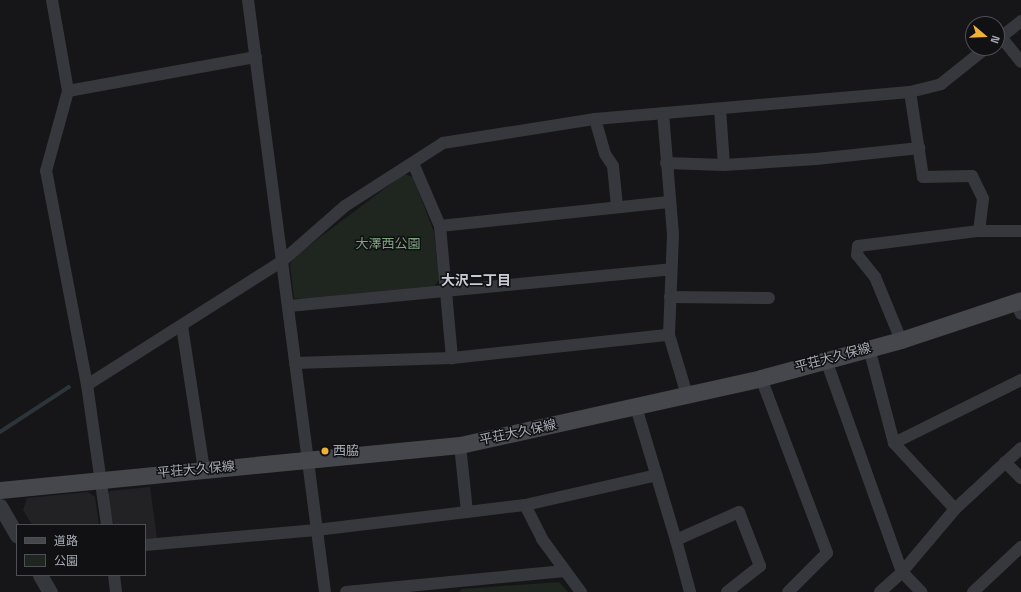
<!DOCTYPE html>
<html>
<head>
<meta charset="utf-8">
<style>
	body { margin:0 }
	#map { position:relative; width:1021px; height:592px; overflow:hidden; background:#161618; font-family:"Space Grotesk","Noto Sans JP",sans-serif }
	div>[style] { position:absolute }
	.built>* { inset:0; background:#222225 }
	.green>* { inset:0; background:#1e261f }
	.stream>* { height:3.5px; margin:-1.75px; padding:0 1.75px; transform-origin:1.75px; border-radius:1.75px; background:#2c353c }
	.minor>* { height:12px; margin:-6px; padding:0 6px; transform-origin:6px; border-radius:6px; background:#37383d }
	.tertiary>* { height:15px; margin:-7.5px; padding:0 7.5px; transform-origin:7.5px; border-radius:7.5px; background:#37383d }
	.secondary>* { height:17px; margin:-8.5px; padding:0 8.5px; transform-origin:8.5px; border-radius:8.5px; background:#45474d }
	.dots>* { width:11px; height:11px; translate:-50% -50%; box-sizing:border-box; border:2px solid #111113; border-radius:50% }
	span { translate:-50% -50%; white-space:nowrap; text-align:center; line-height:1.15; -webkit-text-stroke:3px #111113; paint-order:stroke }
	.park-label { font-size:13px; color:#7fa381 }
	.street-label { font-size:13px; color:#a8adb8 }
	.poi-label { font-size:13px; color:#a8adb8 }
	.left { translate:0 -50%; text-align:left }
	.neighbourhood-label { font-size:14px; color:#c9ccd4; font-weight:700 }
	.legend { position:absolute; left:16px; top:524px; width:130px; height:52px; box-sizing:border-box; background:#111113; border:1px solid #4d4f55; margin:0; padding:5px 7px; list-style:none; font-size:12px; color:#a8adb8 }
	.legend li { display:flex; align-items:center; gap:8px; height:20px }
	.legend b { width:20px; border:1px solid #4d4f55 }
	.north { position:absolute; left:965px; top:16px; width:40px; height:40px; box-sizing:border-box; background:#111113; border:1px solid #4d4f55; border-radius:50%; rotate:109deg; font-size:11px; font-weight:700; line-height:16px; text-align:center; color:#a8adb8 }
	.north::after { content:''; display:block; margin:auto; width:14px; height:18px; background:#f2b134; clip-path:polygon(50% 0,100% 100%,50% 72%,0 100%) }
</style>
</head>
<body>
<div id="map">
	<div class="built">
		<div style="clip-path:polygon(150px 487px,157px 538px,145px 539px,145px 525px,114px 525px,107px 496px,110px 491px)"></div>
		<div style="clip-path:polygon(88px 492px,95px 497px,99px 525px,32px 525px,23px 510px,27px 498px)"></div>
	</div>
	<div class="green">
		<div style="clip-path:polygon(404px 174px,413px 177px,434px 232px,439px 280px,433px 288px,302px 299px,294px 298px,290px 264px,295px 256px)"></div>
		<div style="clip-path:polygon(559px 582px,568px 592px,459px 592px,462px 589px)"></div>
	</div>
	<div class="stream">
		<div style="left:0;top:432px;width:82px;rotate:-33.1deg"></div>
	</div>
	<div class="minor">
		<div style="left:52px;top:0;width:92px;rotate:80deg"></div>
		<div style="left:248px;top:0;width:597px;rotate:82.59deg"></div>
		<div style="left:1001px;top:37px;width:32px;rotate:51deg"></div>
		<div style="left:997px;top:40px;width:31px;rotate:-38deg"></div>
		<div style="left:910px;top:92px;width:86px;rotate:81.3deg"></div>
		<div style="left:923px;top:177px;width:49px;rotate:-1.2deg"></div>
		<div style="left:972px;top:176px;width:25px;rotate:64deg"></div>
		<div style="left:983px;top:199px;width:32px;rotate:97deg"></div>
		<div style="left:720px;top:109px;width:56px;rotate:85.9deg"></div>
		<div style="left:663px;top:113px;width:122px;rotate:85.3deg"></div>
		<div style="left:673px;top:235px;width:100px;rotate:92.3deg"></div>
		<div style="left:669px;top:335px;width:63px;rotate:73.3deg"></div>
		<div style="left:595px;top:119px;width:36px;rotate:74deg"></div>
		<div style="left:605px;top:154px;width:14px;rotate:56deg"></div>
		<div style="left:613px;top:166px;width:40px;rotate:84.3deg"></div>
		<div style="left:413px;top:163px;width:69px;rotate:66.8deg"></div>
		<div style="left:440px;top:226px;width:133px;rotate:84.8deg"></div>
		<div style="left:666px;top:163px;width:58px;rotate:2deg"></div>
		<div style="left:724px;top:165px;width:92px;rotate:-3.7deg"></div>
		<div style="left:816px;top:159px;width:104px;rotate:-6.1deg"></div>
		<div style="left:440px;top:226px;width:230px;rotate:-6deg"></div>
		<div style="left:670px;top:297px;width:99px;rotate:0.6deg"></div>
		<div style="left:1015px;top:301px;width:14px;rotate:65deg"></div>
		<div style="left:289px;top:306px;width:384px;rotate:-5.5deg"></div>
		<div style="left:182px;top:326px;width:145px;rotate:81.3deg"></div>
		<div style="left:901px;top:340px;width:68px;rotate:-112.4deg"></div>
		<div style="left:875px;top:277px;width:28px;rotate:-129deg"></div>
		<div style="left:857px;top:255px;width:9px;rotate:-84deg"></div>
		<div style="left:858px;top:246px;width:122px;rotate:-7.1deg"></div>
		<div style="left:979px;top:231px;width:42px"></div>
		<div style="left:869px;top:348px;width:98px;rotate:75.3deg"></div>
		<div style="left:894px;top:443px;width:90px;rotate:47.3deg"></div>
		<div style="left:826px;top:360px;width:225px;rotate:70.3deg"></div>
		<div style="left:902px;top:572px;width:28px;rotate:46deg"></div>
		<div style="left:295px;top:363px;width:157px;rotate:-1.8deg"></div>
		<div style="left:452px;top:358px;width:218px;rotate:-6.1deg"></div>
		<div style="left:761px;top:378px;width:187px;rotate:69.3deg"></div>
		<div style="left:827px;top:553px;width:55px;rotate:135deg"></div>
		<div style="left:87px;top:385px;width:230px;rotate:-32.4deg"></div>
		<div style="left:281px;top:262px;width:85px;rotate:-41.2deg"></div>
		<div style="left:345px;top:206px;width:117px;rotate:-32.7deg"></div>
		<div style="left:443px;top:143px;width:154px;rotate:-9deg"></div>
		<div style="left:595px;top:119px;width:316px;rotate:-4.9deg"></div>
		<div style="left:910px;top:92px;width:32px;rotate:-14deg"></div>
		<div style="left:941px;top:84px;width:58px;rotate:-38.7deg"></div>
		<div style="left:636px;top:407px;width:139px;rotate:73.3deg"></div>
		<div style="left:676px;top:540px;width:69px;rotate:-24deg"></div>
		<div style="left:739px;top:512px;width:58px;rotate:68.7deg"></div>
		<div style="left:760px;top:566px;width:42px;rotate:141.8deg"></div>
		<div style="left:894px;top:443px;width:142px;rotate:-26.4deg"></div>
		<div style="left:460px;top:445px;width:67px;rotate:84deg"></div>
		<div style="left:467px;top:512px;width:58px;rotate:-6.9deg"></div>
		<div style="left:525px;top:505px;width:38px;rotate:63deg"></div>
		<div style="left:542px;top:539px;width:66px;rotate:53.7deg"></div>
		<div style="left:1005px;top:462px;width:23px;rotate:45deg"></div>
		<div style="left:525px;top:505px;width:135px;rotate:-12.8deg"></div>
		<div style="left:107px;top:525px;width:141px;rotate:-98.1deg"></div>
		<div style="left:87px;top:385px;width:218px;rotate:-100.8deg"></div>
		<div style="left:46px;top:171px;width:83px;rotate:-74.6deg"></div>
		<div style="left:68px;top:91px;width:191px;rotate:-10.3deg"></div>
		<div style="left:676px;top:540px;width:54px;rotate:74.9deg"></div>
		<div style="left:145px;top:545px;width:172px;rotate:-5deg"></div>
		<div style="left:316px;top:530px;width:152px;rotate:-6.8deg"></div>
		<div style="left:114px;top:575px;width:17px;rotate:83deg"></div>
		<div style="left:346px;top:592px;width:220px;rotate:-5.5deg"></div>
		<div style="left:880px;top:592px;width:30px;rotate:-42deg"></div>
		<div style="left:902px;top:572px;width:82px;rotate:-49.9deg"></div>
		<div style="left:955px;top:509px;width:90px;rotate:-42.7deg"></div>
		<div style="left:973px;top:592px;width:66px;rotate:-43.2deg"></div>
	</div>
	<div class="tertiary">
		<div style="left:0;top:506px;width:34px;rotate:60deg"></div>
		<div style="left:40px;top:575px;width:20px;rotate:60deg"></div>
	</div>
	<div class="secondary">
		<div style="left:0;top:490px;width:462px;rotate:-5.6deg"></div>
		<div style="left:460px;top:445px;width:308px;rotate:-12.5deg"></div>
		<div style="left:761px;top:378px;width:145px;rotate:-15.2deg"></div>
		<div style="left:901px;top:340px;width:126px;rotate:-18.4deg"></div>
	</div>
	<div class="dots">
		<div style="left:325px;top:451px;background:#f2b134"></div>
	</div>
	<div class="park-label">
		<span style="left:388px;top:244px">大澤西公園</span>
	</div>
	<div class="street-label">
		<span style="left:833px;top:358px;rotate:-15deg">平荘大久保線</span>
		<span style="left:518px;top:433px;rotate:-12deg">平荘大久保線</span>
		<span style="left:196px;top:470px;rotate:-5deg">平荘大久保線</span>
	</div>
	<div class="poi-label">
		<span class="left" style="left:333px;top:451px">西脇</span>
	</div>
	<div class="neighbourhood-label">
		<span style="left:476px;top:280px">大沢二丁目</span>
	</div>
	<ul class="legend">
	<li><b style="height:5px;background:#45474d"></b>道路</li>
	<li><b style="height:11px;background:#1e261f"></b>公園</li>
	</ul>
	<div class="north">N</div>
</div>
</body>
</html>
